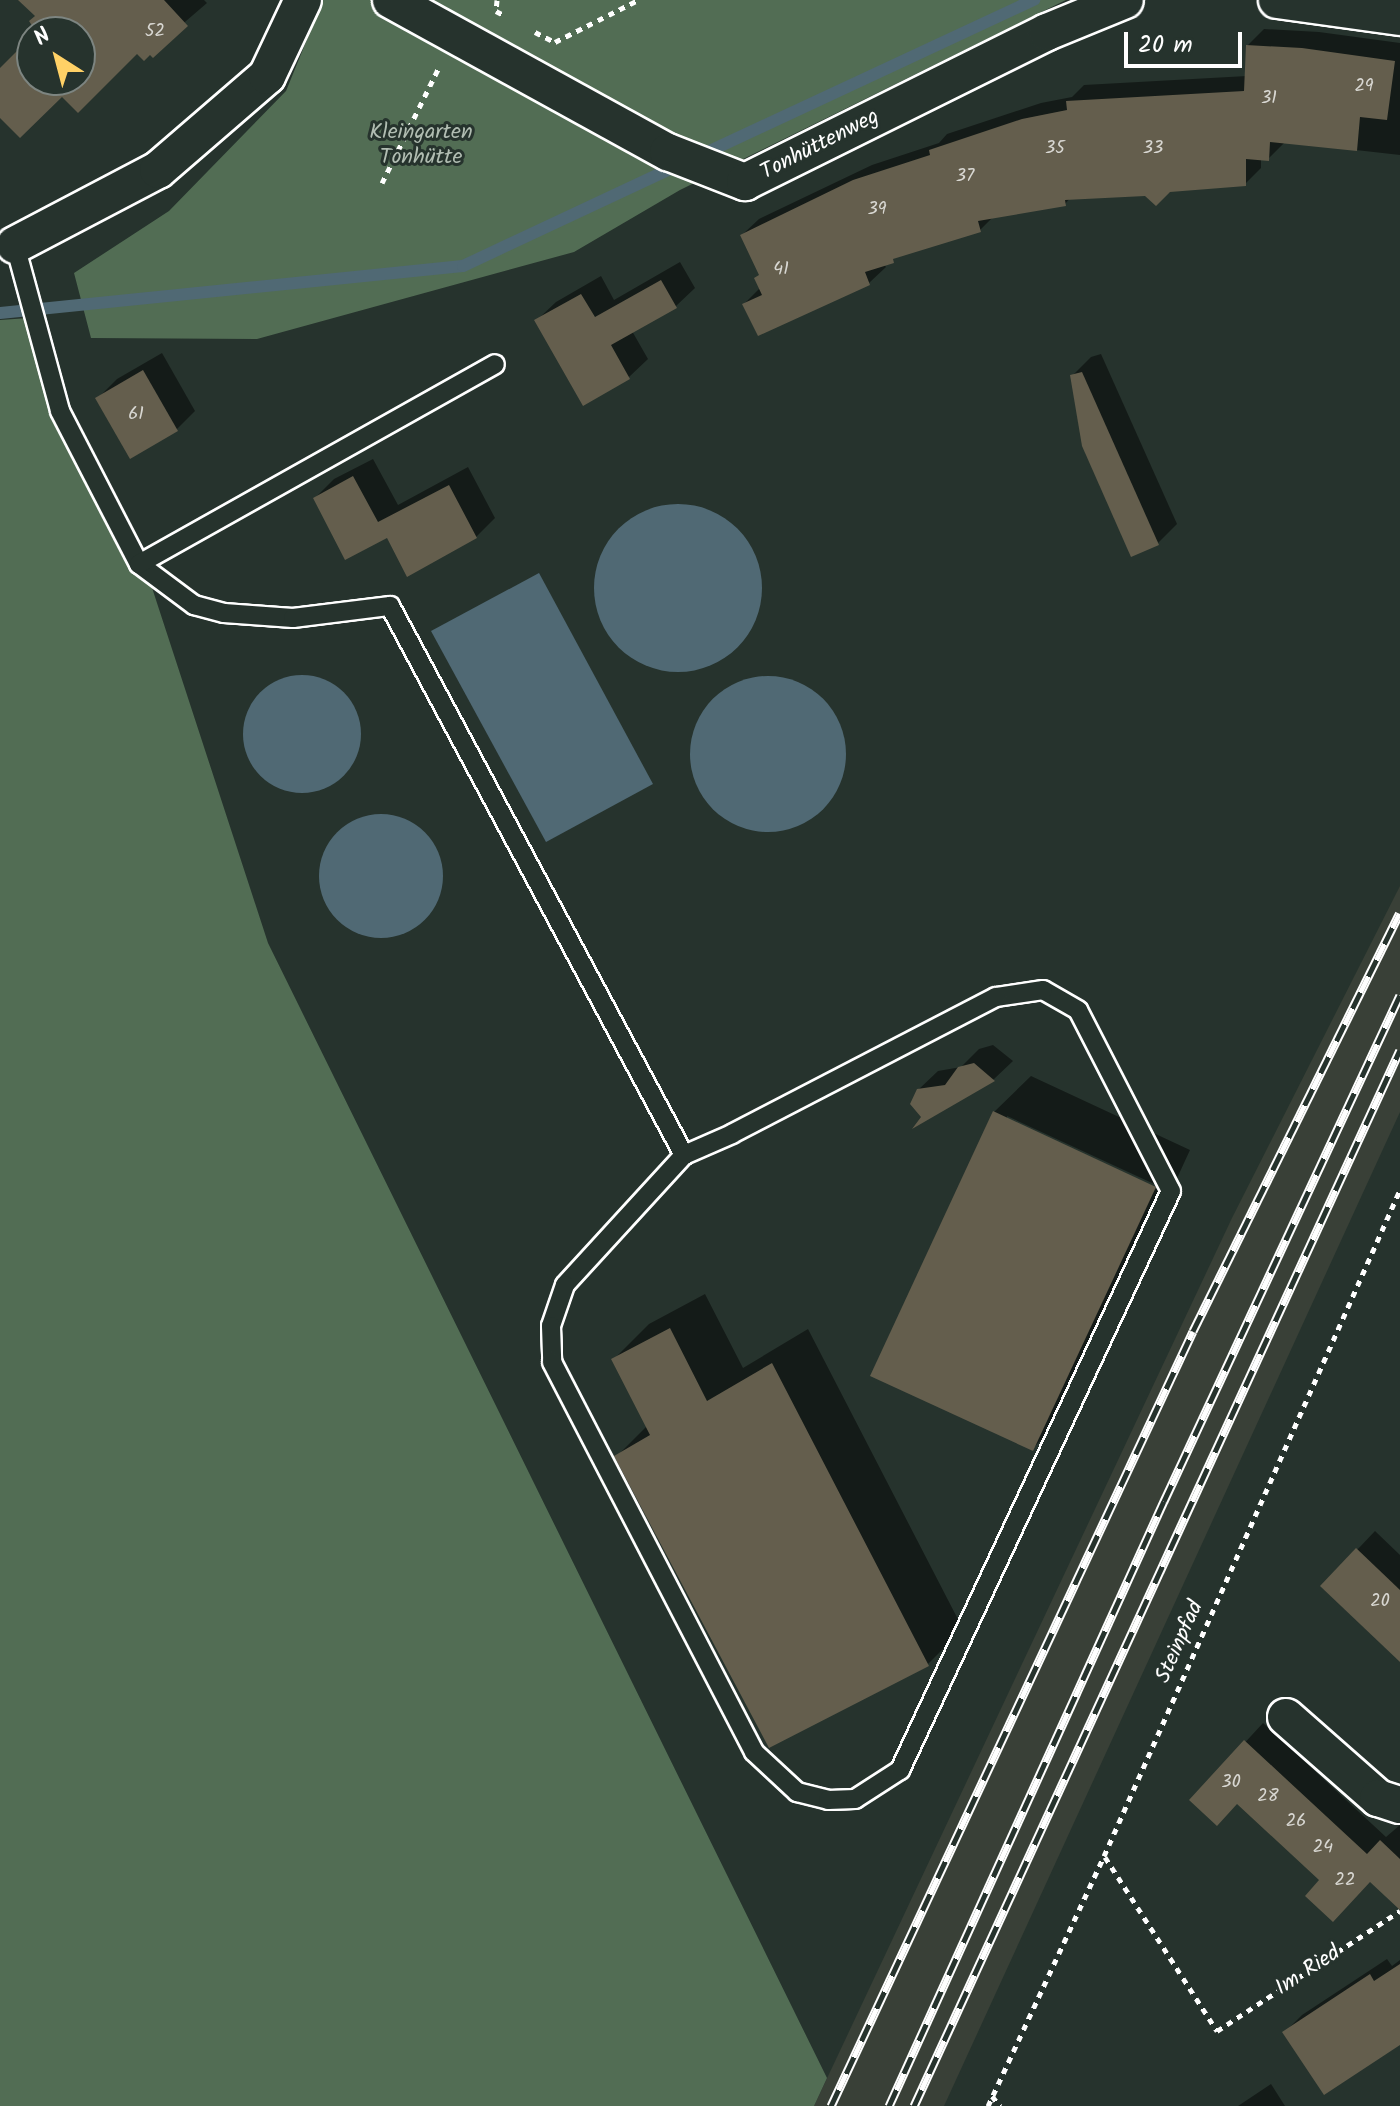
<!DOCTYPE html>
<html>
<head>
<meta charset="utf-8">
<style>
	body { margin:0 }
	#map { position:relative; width:1400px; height:2106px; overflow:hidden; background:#26332d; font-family:Kalam,sans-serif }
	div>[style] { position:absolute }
	.built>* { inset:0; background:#394037 }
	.green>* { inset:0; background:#526d54 }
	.water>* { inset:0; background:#506974 }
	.round { border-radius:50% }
	.shadow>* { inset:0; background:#0007 }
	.stream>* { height:12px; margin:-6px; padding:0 6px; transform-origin:6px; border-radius:6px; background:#506974 }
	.building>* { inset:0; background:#645e4d }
	.path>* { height:5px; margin-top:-2.5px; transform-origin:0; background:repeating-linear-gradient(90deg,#fff 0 6px,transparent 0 12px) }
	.roads { filter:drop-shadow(2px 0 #fff) drop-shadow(-2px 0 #fff) drop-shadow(0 2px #fff) drop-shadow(0 -2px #fff) }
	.lane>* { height:18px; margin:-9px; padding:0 9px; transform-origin:9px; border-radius:9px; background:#26332d }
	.street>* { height:36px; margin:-18px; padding:0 18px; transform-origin:18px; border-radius:18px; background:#26332d }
	.rail>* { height:9px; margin-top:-4.5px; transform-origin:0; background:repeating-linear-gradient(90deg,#26332d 0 18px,#fff 0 36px); box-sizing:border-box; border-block:2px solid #fff }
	span { translate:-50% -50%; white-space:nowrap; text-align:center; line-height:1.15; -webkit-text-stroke:6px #26332d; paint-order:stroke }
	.number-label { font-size:18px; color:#d8d7d2 }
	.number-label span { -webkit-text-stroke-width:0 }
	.park-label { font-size:22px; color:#b1bdb2 }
	.street-label { font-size:22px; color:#fff }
	.north { position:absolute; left:16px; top:16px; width:80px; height:80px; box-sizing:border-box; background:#26332d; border:2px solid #7d8581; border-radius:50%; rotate:324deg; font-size:22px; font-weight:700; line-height:32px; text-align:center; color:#fff }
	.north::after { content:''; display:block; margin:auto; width:28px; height:36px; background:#ffd166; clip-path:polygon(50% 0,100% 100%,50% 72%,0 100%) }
	.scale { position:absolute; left:1124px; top:32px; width:118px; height:36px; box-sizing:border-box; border:4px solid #fff; border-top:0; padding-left:10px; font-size:24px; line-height:28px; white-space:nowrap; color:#fff; -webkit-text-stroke:6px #26332d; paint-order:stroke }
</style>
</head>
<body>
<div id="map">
	<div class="built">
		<div style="clip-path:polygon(1400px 886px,1400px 1112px,944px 2106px,814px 2106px,1232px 1218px)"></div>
	</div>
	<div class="green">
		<div style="clip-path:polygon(323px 0,1066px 0,680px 190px,574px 252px,257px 339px,91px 338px,74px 273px,169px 211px,286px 91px)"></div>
		<div style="clip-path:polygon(43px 317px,68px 408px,141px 554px,268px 943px,827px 2078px,814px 2106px,0 2106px,0 320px)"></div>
	</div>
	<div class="water">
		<div class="round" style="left:594px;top:504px;width:168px;height:168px"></div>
		<div style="clip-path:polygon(539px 573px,653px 784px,546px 842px,431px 631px)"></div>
		<div class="round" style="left:243px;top:675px;width:118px;height:118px"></div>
		<div class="round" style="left:690px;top:676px;width:156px;height:156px"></div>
		<div class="round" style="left:319px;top:814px;width:124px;height:124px"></div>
	</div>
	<div class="shadow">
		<div style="clip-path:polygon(21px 0,204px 0,207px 3px,150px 52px,137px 51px,62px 94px,0 115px,0 71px,32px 39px,32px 80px,80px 80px,80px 32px,39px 32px,37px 16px)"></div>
		<div style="clip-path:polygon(1264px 29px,1319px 32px,1400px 43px,1400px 155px,1285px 142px,1268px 159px,1261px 158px,1261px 168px,1245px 184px,1071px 197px,1065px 204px,994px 216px,980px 230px,899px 254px,884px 264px,886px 267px,869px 283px,744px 304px,760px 288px,761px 274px,742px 235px,759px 219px,872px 165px,939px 143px,947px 134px,1041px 103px,1072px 97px,1084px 85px,1247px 76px,1248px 45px)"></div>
		<div style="clip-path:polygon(680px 262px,695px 288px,676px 306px,632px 331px,648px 359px,629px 377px,537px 320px,556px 302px,601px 276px,614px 300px)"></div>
		<div style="clip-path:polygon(162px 353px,195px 411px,176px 430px,98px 398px,117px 379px)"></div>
		<div style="clip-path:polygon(1101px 354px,1177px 524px,1158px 543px,1072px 376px,1091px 357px)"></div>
		<div style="clip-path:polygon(373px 459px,398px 505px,468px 467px,495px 518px,476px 537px,387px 535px,315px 498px,334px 479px)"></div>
		<div style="clip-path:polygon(993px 1045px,1013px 1061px,994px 1079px,920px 1123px,924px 1117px,918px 1090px,938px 1071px,961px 1067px,979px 1049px)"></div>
		<div style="clip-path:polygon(evenodd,1031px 1076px,1190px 1150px,1069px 1413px,1032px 1449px,994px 1112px,1031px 1076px,1007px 1116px,1165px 1189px,1163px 1192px,1007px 1120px,1007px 1116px)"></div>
		<div style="clip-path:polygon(705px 1294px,743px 1368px,808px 1329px,963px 1629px,928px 1664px,617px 1456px,648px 1425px,613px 1360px,649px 1324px)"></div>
		<div style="clip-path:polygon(1375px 1531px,1400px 1555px,1400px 1659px,1357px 1550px)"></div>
		<div style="clip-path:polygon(1263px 1723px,1386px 1837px,1400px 1825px,1400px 1880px,1322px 1880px,1238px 1802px,1192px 1800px)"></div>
		<div style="clip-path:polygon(1387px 1959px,1392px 1966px,1400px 1960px,1400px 2043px,1285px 2032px,1302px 2015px)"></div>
		<div style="clip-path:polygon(1271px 2084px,1285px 2106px,1238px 2106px)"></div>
	</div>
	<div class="stream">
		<div style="left:699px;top:156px;width:370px;rotate:-25deg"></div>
		<div style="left:0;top:313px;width:465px;rotate:-5.8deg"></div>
		<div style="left:463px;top:266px;width:238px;rotate:-25.1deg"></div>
	</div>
	<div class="building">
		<div style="clip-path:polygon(18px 0,164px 0,188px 26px,153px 58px,150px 55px,144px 61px,137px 54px,78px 113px,62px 97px,20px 138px,0 118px,0 68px,32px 36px,32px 80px,80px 80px,80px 32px,36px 32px,29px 21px,35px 16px)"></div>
		<div style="clip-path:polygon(1246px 45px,1302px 48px,1395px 61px,1387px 120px,1360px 117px,1357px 151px,1270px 142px,1269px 161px,1246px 159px,1246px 186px,1170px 192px,1156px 206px,1145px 196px,1065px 200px,1066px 206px,978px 221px,981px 232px,893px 259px,894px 263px,865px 272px,870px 285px,758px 336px,742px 304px,762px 295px,754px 278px,759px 275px,740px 235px,853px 180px,930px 155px,929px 150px,1022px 119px,1067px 110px,1066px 101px,1244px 91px)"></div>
		<div style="clip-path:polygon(661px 280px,677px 308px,611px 345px,630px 379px,583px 406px,534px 320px,581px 294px,595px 317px)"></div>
		<div style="clip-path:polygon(143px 370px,178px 431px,130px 459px,95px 398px)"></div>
		<div style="clip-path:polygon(1082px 372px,1159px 545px,1131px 557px,1082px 446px,1070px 375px)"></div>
		<div style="clip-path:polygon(353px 476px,384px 533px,378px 522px,449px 485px,477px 538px,407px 577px,387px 538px,345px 560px,313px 498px)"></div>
		<div style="clip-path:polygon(974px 1063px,995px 1081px,912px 1129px,921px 1117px,910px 1104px,917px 1089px,945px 1085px,958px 1067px)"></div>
		<div style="clip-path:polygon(993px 1111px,1156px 1187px,1033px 1451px,870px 1376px)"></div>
		<div style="clip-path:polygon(670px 1328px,707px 1401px,772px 1363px,929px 1666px,769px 1748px,614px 1456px,650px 1435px,611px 1359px)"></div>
		<div style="clip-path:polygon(1356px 1548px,1400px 1590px,1400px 1662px,1320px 1586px)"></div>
		<div style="clip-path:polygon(1244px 1740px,1367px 1854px,1380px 1840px,1400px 1859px,1400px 1910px,1370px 1882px,1333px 1922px,1305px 1896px,1319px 1880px,1237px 1804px,1217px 1826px,1189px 1800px)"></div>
		<div style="clip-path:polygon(1400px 1964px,1400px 2045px,1324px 2095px,1282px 2032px,1370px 1974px,1374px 1981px)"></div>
	</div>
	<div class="path">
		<div style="left:497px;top:0;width:11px;rotate:95deg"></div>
		<div style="left:496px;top:11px;width:7px;rotate:27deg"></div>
		<div style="left:535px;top:32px;width:22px;rotate:27deg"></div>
		<div style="left:555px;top:42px;width:93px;rotate:-26.8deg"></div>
		<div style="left:382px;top:183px;width:127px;rotate:-63.8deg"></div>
		<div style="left:1105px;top:1857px;width:207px;rotate:57.2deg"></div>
		<div style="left:1217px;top:2031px;width:219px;rotate:-33.3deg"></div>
		<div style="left:992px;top:2096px;width:13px;rotate:51deg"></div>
		<div style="left:988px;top:2106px;width:276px;rotate:-65.1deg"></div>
		<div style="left:1104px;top:1856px;width:729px;rotate:-66.04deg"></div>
	</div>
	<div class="roads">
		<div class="lane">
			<div style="left:10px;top:246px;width:5px;rotate:-11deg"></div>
			<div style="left:15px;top:245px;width:172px;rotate:74.8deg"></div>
			<div style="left:60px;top:411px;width:172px;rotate:62.7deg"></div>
			<div style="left:139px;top:564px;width:69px;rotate:36.7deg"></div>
			<div style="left:194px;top:605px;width:31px;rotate:15deg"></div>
			<div style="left:224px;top:613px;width:69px;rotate:4.1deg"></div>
			<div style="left:293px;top:618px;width:98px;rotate:-7.1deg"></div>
			<div style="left:390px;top:606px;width:623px;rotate:61.83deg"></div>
			<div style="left:684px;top:1155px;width:176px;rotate:132.5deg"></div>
			<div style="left:565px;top:1285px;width:43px;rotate:108.9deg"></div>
			<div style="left:551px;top:1326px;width:36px;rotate:88deg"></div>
			<div style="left:552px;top:1362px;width:439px;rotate:62.6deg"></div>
			<div style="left:754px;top:1752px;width:59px;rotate:42.9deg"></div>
			<div style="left:797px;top:1792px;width:32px;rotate:14deg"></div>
			<div style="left:828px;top:1800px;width:27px;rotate:-2deg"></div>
			<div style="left:855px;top:1799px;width:54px;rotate:-32.8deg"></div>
			<div style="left:900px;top:1770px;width:639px;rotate:-64.92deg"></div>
			<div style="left:1171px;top:1191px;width:203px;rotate:-117.2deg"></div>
			<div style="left:1078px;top:1010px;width:40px;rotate:-150.3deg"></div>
			<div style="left:1043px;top:990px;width:48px;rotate:171.5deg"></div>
			<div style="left:996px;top:997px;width:297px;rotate:152.6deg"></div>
			<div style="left:732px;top:1134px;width:52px;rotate:156.4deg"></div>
			<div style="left:139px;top:564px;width:408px;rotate:-29.3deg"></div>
		</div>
		<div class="street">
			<div style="left:391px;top:0;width:316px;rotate:28.8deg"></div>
			<div style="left:668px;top:152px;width:83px;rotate:21.3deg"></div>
			<div style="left:745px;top:182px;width:337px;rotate:-26.4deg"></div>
			<div style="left:1047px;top:32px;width:84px;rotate:-22.3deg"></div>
			<div style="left:1277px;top:0;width:124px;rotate:7.9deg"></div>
			<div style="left:15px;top:245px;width:161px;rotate:-27.7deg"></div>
			<div style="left:158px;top:170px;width:144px;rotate:-40.8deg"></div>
			<div style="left:267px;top:76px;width:84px;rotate:-64.7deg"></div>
			<div style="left:1286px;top:1717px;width:123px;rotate:41.4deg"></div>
			<div style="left:1378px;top:1798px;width:23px;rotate:18deg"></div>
		</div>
	</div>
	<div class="rail">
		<div style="left:831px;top:2106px;width:855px;rotate:-64.96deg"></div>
		<div style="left:1193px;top:1331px;width:466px;rotate:-63.7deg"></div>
		<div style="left:889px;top:2106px;width:665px;rotate:-65.56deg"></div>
		<div style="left:1164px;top:1501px;width:558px;rotate:-65deg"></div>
		<div style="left:914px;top:2106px;width:1162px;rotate:-65.29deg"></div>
	</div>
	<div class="number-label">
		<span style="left:155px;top:32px">52</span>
		<span style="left:1364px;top:87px">29</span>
		<span style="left:1269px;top:99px">31</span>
		<span style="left:1055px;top:149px">35</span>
		<span style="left:1153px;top:149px">33</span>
		<span style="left:965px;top:177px">37</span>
		<span style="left:877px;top:210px">39</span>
		<span style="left:781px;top:270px">41</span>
		<span style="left:136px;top:415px">61</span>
		<span style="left:1380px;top:1602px">20</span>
		<span style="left:1231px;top:1783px">30</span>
		<span style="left:1268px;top:1797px">28</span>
		<span style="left:1296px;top:1822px">26</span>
		<span style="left:1323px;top:1848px">24</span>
		<span style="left:1345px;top:1881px">22</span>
	</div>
	<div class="park-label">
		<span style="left:421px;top:145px">Kleingarten<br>Tonhütte</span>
	</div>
	<div class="street-label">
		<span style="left:820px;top:145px;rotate:-27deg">Tonhüttenweg</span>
		<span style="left:1180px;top:1642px;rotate:-66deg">Steinpfad</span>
		<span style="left:1308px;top:1971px;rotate:-33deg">Im Ried</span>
	</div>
	<div class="north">N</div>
	<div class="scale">20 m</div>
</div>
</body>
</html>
